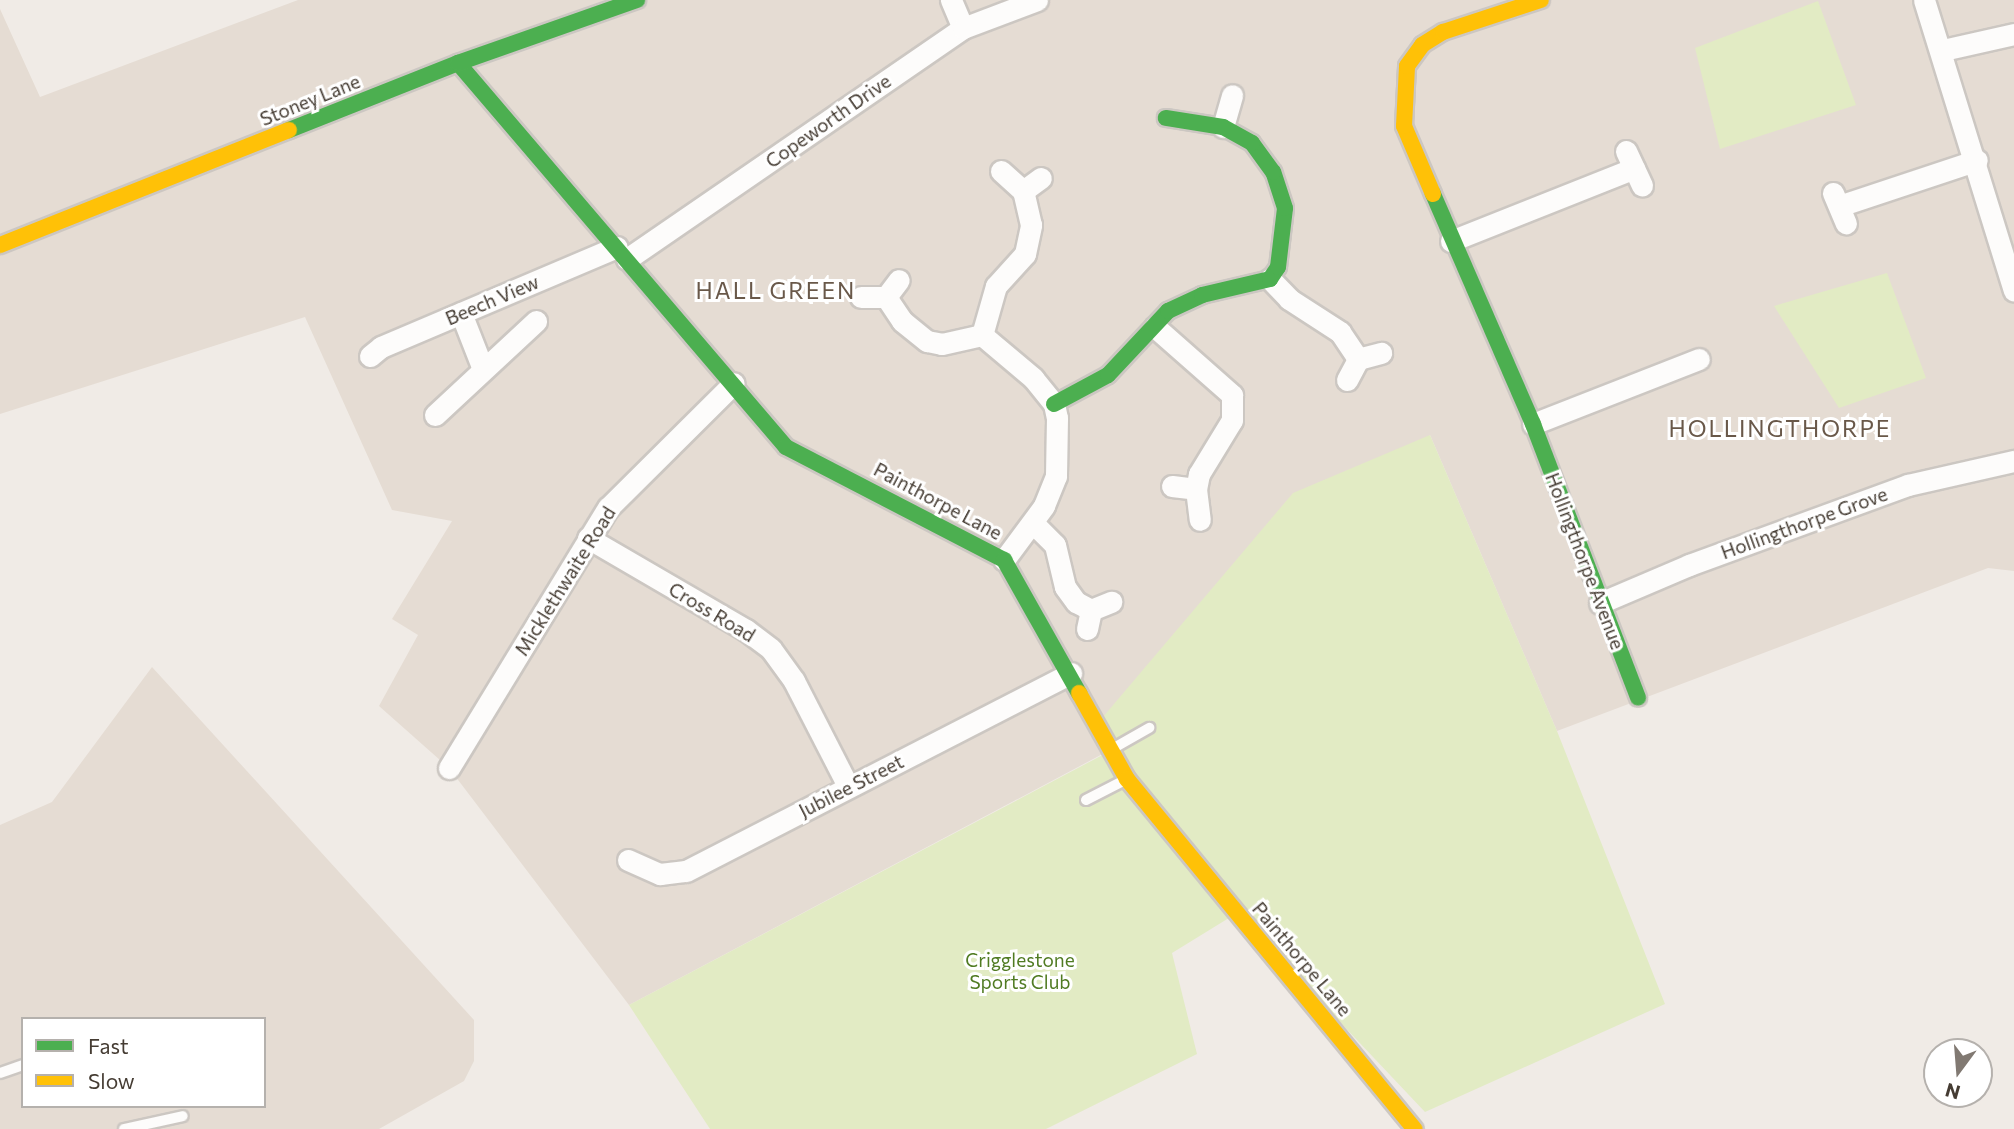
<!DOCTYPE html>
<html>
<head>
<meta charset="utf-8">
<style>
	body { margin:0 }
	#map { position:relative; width:2014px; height:1129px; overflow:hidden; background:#f0ebe6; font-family:Commissioner,sans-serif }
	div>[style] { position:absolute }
	.residential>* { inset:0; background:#e5dcd3 }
	.green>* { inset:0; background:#e2ebc4 }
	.roads { filter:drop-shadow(2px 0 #ccc7c2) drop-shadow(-2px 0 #ccc7c2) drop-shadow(0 2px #ccc7c2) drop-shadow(0 -2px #ccc7c2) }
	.lane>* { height:10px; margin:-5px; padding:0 5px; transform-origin:5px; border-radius:5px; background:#fdfcfb }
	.street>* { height:21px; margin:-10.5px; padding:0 10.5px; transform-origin:10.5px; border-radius:10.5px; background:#fdfcfb }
	.fast>* { height:16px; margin:-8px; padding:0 8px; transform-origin:8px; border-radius:8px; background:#4caf50 }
	.slow>* { height:16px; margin:-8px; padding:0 8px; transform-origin:8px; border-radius:8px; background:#ffc107 }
	span { translate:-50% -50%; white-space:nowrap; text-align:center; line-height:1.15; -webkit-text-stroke:6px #fff; paint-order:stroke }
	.street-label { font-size:19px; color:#453c33 }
	.park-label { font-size:19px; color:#507b22 }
	.quarter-label { font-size:23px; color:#695849; letter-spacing:2px }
	.legend { position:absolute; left:21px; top:1017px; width:245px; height:91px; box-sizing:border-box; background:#fff; border:2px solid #b5b1ad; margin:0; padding:9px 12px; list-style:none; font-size:21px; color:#453c33 }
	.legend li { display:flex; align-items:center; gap:14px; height:35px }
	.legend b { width:35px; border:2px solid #b5b1ad }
	.north { position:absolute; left:1923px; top:1038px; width:70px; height:70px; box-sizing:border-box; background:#fff; border:2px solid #b5b1ad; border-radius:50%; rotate:196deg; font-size:19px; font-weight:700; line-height:28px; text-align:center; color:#453c33 }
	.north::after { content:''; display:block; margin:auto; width:24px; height:32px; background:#817972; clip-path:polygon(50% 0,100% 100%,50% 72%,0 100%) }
</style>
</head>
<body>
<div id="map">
	<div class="residential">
		<div style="clip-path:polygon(298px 0,2014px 0,2014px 571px,1988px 568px,1557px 731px,1430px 435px,1112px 749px,629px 1005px,449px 768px,379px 706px,418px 635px,392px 619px,452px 521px,392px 510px,305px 317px,0 414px,0 9px,40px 97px)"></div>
		<div style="clip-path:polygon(evenodd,152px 667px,474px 1020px,474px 1061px,464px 1081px,379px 1129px,0 1129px,0 825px,52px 802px,152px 667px,23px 1019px,264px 1019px,264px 1106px,23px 1106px,23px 1019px)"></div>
	</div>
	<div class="green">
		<div style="clip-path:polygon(1818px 1px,1856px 105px,1720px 149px,1695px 48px)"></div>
		<div style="clip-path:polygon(1887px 273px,1926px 378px,1839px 408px,1774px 306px)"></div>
		<div style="clip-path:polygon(1430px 435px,1557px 731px,1665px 1004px,1425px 1112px,1237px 913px,1172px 953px,1197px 1054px,1046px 1129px,710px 1129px,629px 1005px,1112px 750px,1097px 724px,1293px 493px)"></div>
	</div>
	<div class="roads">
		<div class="lane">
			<div style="left:1112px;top:749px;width:43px;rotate:-29.6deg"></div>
			<div style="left:1086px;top:800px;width:46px;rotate:-27.1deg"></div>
			<div style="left:0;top:1073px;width:24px;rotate:-19deg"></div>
			<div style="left:124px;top:1129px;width:60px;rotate:-12.4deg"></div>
		</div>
		<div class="street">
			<div style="left:951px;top:0;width:30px;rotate:67deg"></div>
			<div style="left:1924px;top:0;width:304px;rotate:72.8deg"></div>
			<div style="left:1943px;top:50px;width:73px;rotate:-12.7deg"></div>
			<div style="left:1223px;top:127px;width:33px;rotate:-74deg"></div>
			<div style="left:1626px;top:151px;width:38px;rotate:65deg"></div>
			<div style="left:1001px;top:171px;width:30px;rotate:42deg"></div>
			<div style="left:1023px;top:191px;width:22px;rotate:-36deg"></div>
			<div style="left:1833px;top:193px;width:33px;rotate:67deg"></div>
			<div style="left:1842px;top:205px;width:142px;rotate:-18.4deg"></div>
			<div style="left:1451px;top:241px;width:197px;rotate:-21.7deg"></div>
			<div style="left:627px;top:259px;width:408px;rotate:-34.5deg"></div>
			<div style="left:963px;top:28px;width:79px;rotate:-20.7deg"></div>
			<div style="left:1270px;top:279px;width:28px;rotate:46deg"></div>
			<div style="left:1289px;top:299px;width:61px;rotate:32.9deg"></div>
			<div style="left:1340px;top:332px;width:32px;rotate:56deg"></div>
			<div style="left:861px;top:297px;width:25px"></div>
			<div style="left:886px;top:297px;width:21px;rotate:-53deg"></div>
			<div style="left:886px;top:297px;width:29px;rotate:56deg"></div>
			<div style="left:902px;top:321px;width:32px;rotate:39deg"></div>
			<div style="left:927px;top:341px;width:15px;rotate:11deg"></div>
			<div style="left:942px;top:344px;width:41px;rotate:-12.7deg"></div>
			<div style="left:461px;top:313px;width:60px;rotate:68.6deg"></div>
			<div style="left:1155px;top:327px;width:103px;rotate:41.4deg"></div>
			<div style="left:1232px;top:395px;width:25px;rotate:90deg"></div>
			<div style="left:1232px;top:420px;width:63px;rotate:121.4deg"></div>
			<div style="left:1199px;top:474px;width:15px;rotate:101deg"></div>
			<div style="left:1196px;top:489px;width:31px;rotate:83deg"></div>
			<div style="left:982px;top:335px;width:67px;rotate:40.1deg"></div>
			<div style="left:1033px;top:378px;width:33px;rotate:51deg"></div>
			<div style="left:1054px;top:404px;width:14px;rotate:78deg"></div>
			<div style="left:1057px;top:418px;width:58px;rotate:91deg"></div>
			<div style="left:1056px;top:476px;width:32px;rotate:112deg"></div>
			<div style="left:1044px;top:506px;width:67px;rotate:126.5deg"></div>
			<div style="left:982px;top:335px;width:51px;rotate:-74.1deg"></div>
			<div style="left:996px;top:286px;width:43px;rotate:-47.8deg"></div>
			<div style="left:1025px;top:254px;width:30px;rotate:-78deg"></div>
			<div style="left:1031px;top:225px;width:35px;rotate:-103deg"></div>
			<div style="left:370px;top:356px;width:14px;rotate:-39deg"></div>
			<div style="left:381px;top:347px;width:256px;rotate:-23deg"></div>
			<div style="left:1347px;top:380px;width:24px;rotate:-62deg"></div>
			<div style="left:1358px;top:359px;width:24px;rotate:-15deg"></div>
			<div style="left:435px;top:415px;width:138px;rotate:-42.9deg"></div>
			<div style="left:1533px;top:424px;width:178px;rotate:-21.4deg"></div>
			<div style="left:1172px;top:486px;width:24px;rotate:7deg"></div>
			<div style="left:1033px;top:523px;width:31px;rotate:45deg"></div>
			<div style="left:1055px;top:545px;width:43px;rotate:76.6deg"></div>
			<div style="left:1065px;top:587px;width:19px;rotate:54deg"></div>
			<div style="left:1076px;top:602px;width:17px;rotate:28deg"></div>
			<div style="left:588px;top:538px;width:183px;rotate:30.2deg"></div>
			<div style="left:746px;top:630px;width:31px;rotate:37deg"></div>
			<div style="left:771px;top:649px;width:39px;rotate:54deg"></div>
			<div style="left:794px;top:681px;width:118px;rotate:62.8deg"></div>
			<div style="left:1600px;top:603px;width:97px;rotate:-23.1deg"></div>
			<div style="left:1689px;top:565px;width:233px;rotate:-20.1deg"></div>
			<div style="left:1908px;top:485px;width:109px;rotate:-12.8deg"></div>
			<div style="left:1087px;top:629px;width:19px;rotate:-78deg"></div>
			<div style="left:1091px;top:610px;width:22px;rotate:-22deg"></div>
			<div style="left:449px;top:768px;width:305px;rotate:-58.6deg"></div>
			<div style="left:608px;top:508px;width:177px;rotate:-44.8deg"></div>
			<div style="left:628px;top:860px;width:35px;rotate:24deg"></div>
			<div style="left:660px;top:874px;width:26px;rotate:-7deg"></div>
			<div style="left:686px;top:871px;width:433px;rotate:-27.2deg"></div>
		</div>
		<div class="fast">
			<div style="left:458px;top:63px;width:505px;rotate:49.5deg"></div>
			<div style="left:786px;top:447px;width:246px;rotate:27.4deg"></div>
			<div style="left:1004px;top:560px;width:153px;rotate:60.6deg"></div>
			<div style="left:289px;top:130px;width:182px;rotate:-21.6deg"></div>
			<div style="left:458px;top:63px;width:190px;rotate:-19.4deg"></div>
			<div style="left:1433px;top:194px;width:251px;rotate:66.5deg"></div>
			<div style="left:1533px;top:424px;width:293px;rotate:69deg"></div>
			<div style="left:1054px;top:404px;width:61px;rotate:-28.2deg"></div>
			<div style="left:1108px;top:375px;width:88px;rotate:-46.8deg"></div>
			<div style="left:1168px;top:311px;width:38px;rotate:-25deg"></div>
			<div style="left:1202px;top:295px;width:70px;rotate:-13.2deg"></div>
			<div style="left:1270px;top:279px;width:14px;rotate:-56deg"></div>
			<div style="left:1278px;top:267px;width:59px;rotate:-83.2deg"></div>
			<div style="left:1285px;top:208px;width:38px;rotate:-108deg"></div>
			<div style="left:1273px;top:172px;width:36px;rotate:-126deg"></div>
			<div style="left:1252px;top:143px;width:33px;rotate:-151deg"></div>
			<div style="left:1223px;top:127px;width:58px;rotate:-171deg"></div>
		</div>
		<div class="slow">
			<div style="left:1433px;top:194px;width:74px;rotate:-113.1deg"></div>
			<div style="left:1404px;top:126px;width:60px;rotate:-87.1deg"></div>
			<div style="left:1407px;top:66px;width:26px;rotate:-54deg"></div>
			<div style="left:1422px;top:45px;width:25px;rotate:-32deg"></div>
			<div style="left:1443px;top:32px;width:103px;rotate:-18.1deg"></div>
			<div style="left:0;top:245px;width:311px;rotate:-21.7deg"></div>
			<div style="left:1079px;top:693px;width:98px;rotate:60.8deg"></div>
			<div style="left:1127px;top:779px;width:453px;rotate:50.6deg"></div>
		</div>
	</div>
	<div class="street-label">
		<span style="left:310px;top:100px;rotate:-22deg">Stoney Lane</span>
		<span style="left:828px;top:121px;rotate:-35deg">Copeworth Drive</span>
		<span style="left:492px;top:300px;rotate:-23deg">Beech View</span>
		<span style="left:938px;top:501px;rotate:28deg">Painthorpe Lane</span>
		<span style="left:1804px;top:523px;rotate:-20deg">Hollingthorpe Grove</span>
		<span style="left:1585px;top:561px;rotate:69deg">Hollingthorpe Avenue</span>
		<span style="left:565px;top:581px;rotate:-58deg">Micklethwaite Road</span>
		<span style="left:712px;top:612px;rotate:31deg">Cross Road</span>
		<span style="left:851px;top:786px;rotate:-27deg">Jubilee Street</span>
		<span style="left:1302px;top:959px;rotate:50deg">Painthorpe Lane</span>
	</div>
	<div class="park-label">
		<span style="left:1020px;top:971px">Crigglestone<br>Sports Club</span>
	</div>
	<div class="quarter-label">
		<span style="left:776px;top:290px">HALL GREEN</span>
		<span style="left:1780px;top:428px">HOLLINGTHORPE</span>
	</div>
	<ul class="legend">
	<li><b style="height:9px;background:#4caf50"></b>Fast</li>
	<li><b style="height:9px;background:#ffc107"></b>Slow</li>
	</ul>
	<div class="north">N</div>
</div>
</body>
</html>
